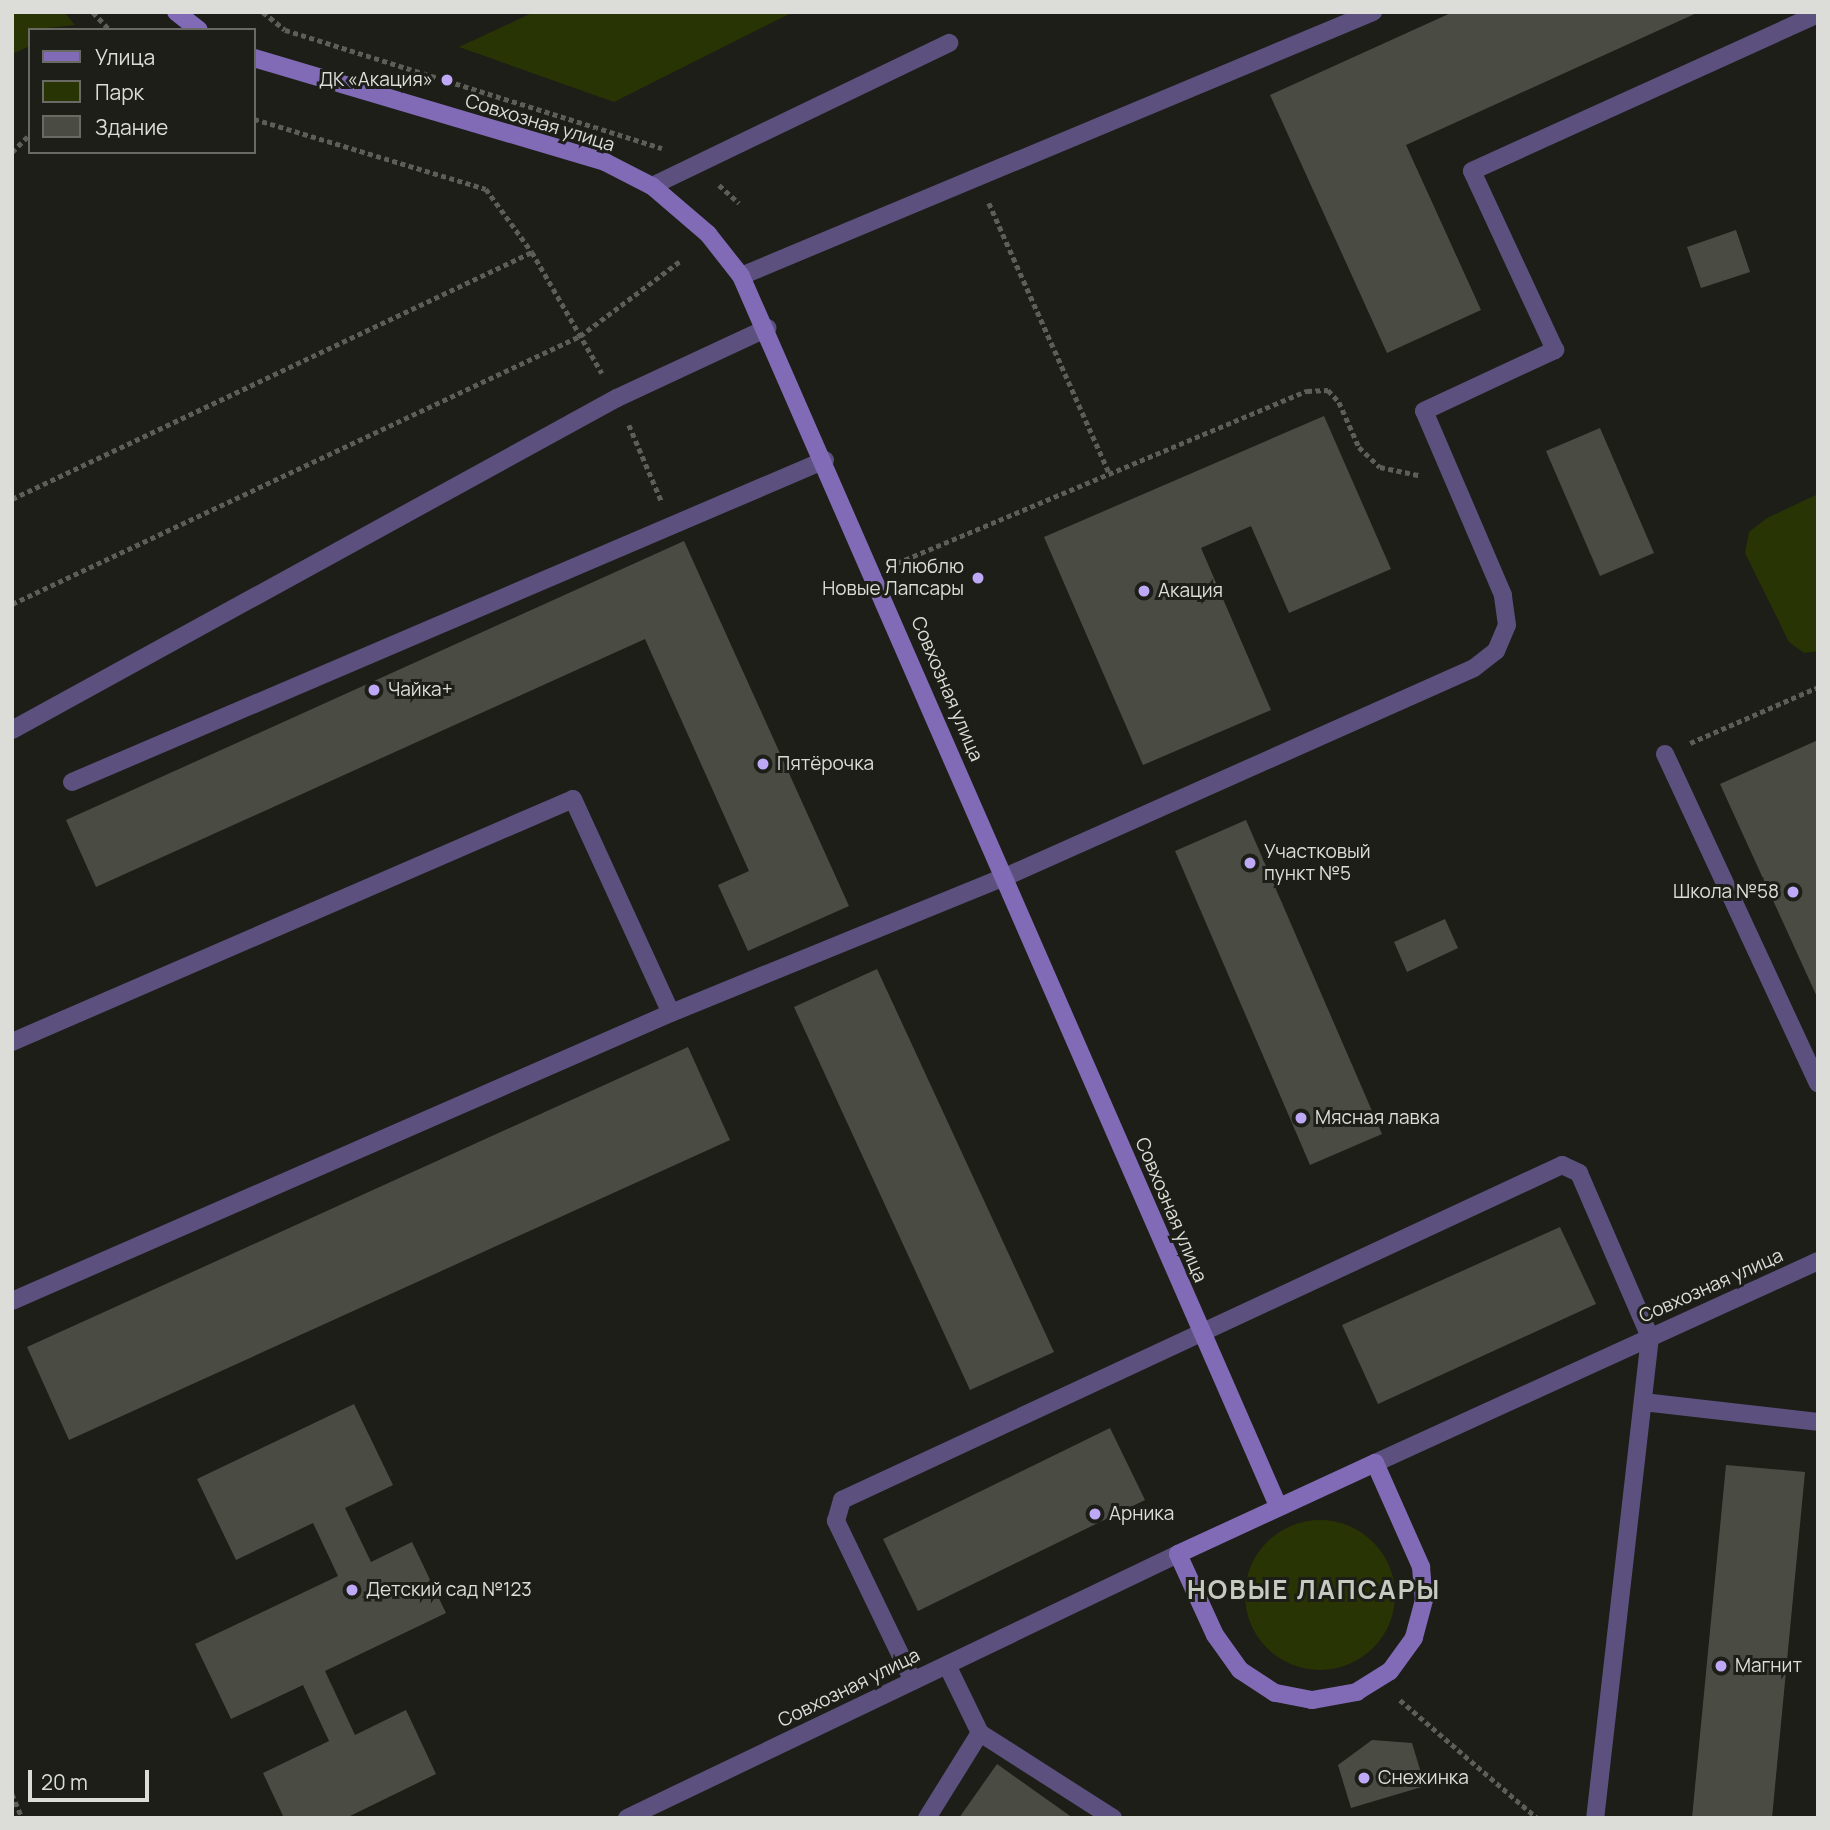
<!DOCTYPE html>
<html>
<head>
<meta charset="utf-8">
<style>
	body { margin:0 }
	#map { position:relative; width:1830px; height:1830px; overflow:hidden; background:#1c1e17; font-family:Manrope,sans-serif }
	div>[style] { position:absolute }
	.green>* { inset:0; background:#293405 }
	.round { border-radius:50% }
	.building>* { inset:0; background:#4a4c44 }
	.path>* { height:4.5px; margin-top:-2.25px; transform-origin:0; background:repeating-linear-gradient(90deg,#5d5e58 0 5px,transparent 0 8.5px) }
	.lane>* { height:18px; margin:-9px; padding:0 9px; transform-origin:9px; border-radius:9px; background:#5c507e }
	.street>* { height:18px; margin:-9px; padding:0 9px; transform-origin:9px; border-radius:9px; background:#5c507e }
	.secondary>* { height:18px; margin:-9px; padding:0 9px; transform-origin:9px; border-radius:9px; background:#816bb6 }
	.dots>* { width:19px; height:19px; translate:-50% -50%; box-sizing:border-box; border:4px solid #1c1e17; border-radius:50% }
	span { translate:-50% -50%; white-space:nowrap; text-align:center; line-height:1.15; -webkit-text-stroke:6px #1c1e17; paint-order:stroke }
	.poi-label { font-size:19px; color:#dcddd8 }
	.right { translate:-100% -50%; text-align:right }
	.left { translate:0 -50%; text-align:left }
	.street-label { font-size:19px; color:#dcddd8 }
	.district-label { font-size:26px; color:#c7cac1; font-weight:700; letter-spacing:2px }
	.frame { position:absolute; inset:0; border:14px solid #dcddd8; pointer-events:none }
	.legend { position:absolute; left:28px; top:28px; width:228px; height:126px; box-sizing:border-box; background:#1c1e17; border:2px solid #696a64; margin:0; padding:9px 12px; list-style:none; font-size:21px; color:#dcddd8 }
	.legend li { display:flex; align-items:center; gap:14px; height:35px }
	.legend b { width:35px; border:2px solid #696a64 }
	.scale { position:absolute; left:28px; top:1770px; width:121px; height:32px; box-sizing:border-box; border:4px solid #dcddd8; border-top:0; padding-left:9px; font-size:21px; line-height:24px; white-space:nowrap; color:#dcddd8; -webkit-text-stroke:5px #1c1e17; paint-order:stroke }
</style>
</head>
<body>
<div id="map">
	<div class="green">
		<div style="clip-path:polygon(12px 12px,64px 12px,75px 25px,30px 30px,30px 46px,12px 54px)"></div>
		<div style="clip-path:polygon(534px 12px,793px 12px,614px 102px,459px 47px)"></div>
		<div style="clip-path:polygon(1818px 494px,1818px 651px,1804px 653px,1789px 642px,1745px 553px,1749px 532px,1767px 518px)"></div>
		<div class="round" style="left:1245px;top:1520px;width:150px;height:150px"></div>
	</div>
	<div class="building">
		<div style="clip-path:polygon(1453px 12px,1699px 12px,1406px 145px,1481px 310px,1387px 353px,1270px 95px)"></div>
		<div style="clip-path:polygon(1736px 230px,1750px 272px,1701px 288px,1687px 247px)"></div>
		<div style="clip-path:polygon(1324px 416px,1391px 569px,1289px 613px,1251px 526px,1201px 548px,1271px 710px,1143px 765px,1044px 537px)"></div>
		<div style="clip-path:polygon(1600px 428px,1654px 553px,1600px 576px,1546px 451px)"></div>
		<div style="clip-path:polygon(684px 541px,849px 906px,748px 951px,718px 885px,749px 871px,645px 639px,96px 887px,66px 820px)"></div>
		<div style="clip-path:polygon(1818px 740px,1818px 999px,1720px 784px)"></div>
		<div style="clip-path:polygon(1246px 820px,1382px 1134px,1310px 1165px,1175px 851px)"></div>
		<div style="clip-path:polygon(1445px 919px,1458px 948px,1407px 972px,1394px 942px)"></div>
		<div style="clip-path:polygon(877px 969px,1054px 1352px,970px 1390px,794px 1007px)"></div>
		<div style="clip-path:polygon(688px 1047px,730px 1140px,69px 1440px,27px 1347px)"></div>
		<div style="clip-path:polygon(1560px 1227px,1596px 1304px,1378px 1404px,1342px 1325px)"></div>
		<div style="clip-path:polygon(354px 1404px,393px 1485px,345px 1508px,371px 1562px,412px 1542px,446px 1613px,325px 1671px,355px 1735px,406px 1710px,436px 1774px,346px 1818px,284px 1818px,263px 1773px,329px 1741px,303px 1685px,231px 1719px,195px 1644px,338px 1576px,313px 1523px,236px 1560px,197px 1479px)"></div>
		<div style="clip-path:polygon(1110px 1428px,1145px 1500px,918px 1611px,883px 1539px)"></div>
		<div style="clip-path:polygon(1726px 1465px,1805px 1472px,1772px 1818px,1692px 1818px)"></div>
		<div style="clip-path:polygon(1372px 1740px,1412px 1743px,1425px 1786px,1351px 1808px,1338px 1765px)"></div>
		<div style="clip-path:polygon(997px 1764px,1073px 1818px,959px 1818px)"></div>
	</div>
	<div class="path">
		<div style="left:93px;top:12px;width:25px;rotate:47deg"></div>
		<div style="left:263px;top:12px;width:28px;rotate:39deg"></div>
		<div style="left:285px;top:30px;width:395px;rotate:17.4deg"></div>
		<div style="left:254px;top:119px;width:242px;rotate:16.8deg"></div>
		<div style="left:486px;top:189px;width:78px;rotate:53.9deg"></div>
		<div style="left:532px;top:252px;width:140px;rotate:60deg"></div>
		<div style="left:12px;top:152px;width:25px;rotate:-45deg"></div>
		<div style="left:719px;top:185px;width:27px;rotate:42deg"></div>
		<div style="left:989px;top:203px;width:298px;rotate:66deg"></div>
		<div style="left:629px;top:425px;width:82px;rotate:66.9deg"></div>
		<div style="left:12px;top:499px;width:576px;rotate:-25.41deg"></div>
		<div style="left:897px;top:563px;width:445px;rotate:-22.8deg"></div>
		<div style="left:1307px;top:391px;width:21px;rotate:-3deg"></div>
		<div style="left:1328px;top:390px;width:16px;rotate:47deg"></div>
		<div style="left:1339px;top:402px;width:49px;rotate:66deg"></div>
		<div style="left:1359px;top:447px;width:29px;rotate:44deg"></div>
		<div style="left:1380px;top:467px;width:40px;rotate:12deg"></div>
		<div style="left:12px;top:604px;width:628px;rotate:-25.26deg"></div>
		<div style="left:580px;top:336px;width:125px;rotate:-36.9deg"></div>
		<div style="left:1690px;top:743px;width:140px;rotate:-23.6deg"></div>
		<div style="left:1400px;top:1700px;width:181px;rotate:40.7deg"></div>
		<div style="left:12px;top:1794px;width:26px;rotate:67deg"></div>
	</div>
	<div class="lane">
		<div style="left:652px;top:186px;width:330px;rotate:-25.7deg"></div>
		<div style="left:741px;top:276px;width:685px;rotate:-22.67deg"></div>
		<div style="left:12px;top:730px;width:690px;rotate:-28.76deg"></div>
		<div style="left:617px;top:398px;width:166px;rotate:-25deg"></div>
		<div style="left:1665px;top:754px;width:363px;rotate:65.1deg"></div>
		<div style="left:72px;top:782px;width:819px;rotate:-23.15deg"></div>
		<div style="left:12px;top:1042px;width:611px;rotate:-23.42deg"></div>
		<div style="left:573px;top:799px;width:235px;rotate:65.4deg"></div>
		<div style="left:12px;top:1301px;width:719px;rotate:-23.61deg"></div>
		<div style="left:671px;top:1013px;width:361px;rotate:-22.2deg"></div>
		<div style="left:1005px;top:877px;width:513px;rotate:-24.02deg"></div>
		<div style="left:1474px;top:668px;width:28px;rotate:-38deg"></div>
		<div style="left:1496px;top:651px;width:28px;rotate:-67deg"></div>
		<div style="left:1507px;top:625px;width:30px;rotate:-98deg"></div>
		<div style="left:1503px;top:595px;width:200px;rotate:-113.2deg"></div>
		<div style="left:1424px;top:411px;width:145px;rotate:-25deg"></div>
		<div style="left:1555px;top:350px;width:197px;rotate:-114.9deg"></div>
		<div style="left:1472px;top:171px;width:380px;rotate:-24.4deg"></div>
		<div style="left:1643px;top:1402px;width:176px;rotate:6.5deg"></div>
		<div style="left:947px;top:1665px;width:76px;rotate:64.1deg"></div>
		<div style="left:980px;top:1733px;width:158px;rotate:32.6deg"></div>
		<div style="left:913px;top:1681px;width:178px;rotate:-115.7deg"></div>
		<div style="left:836px;top:1521px;width:22px;rotate:-74deg"></div>
		<div style="left:842px;top:1500px;width:794px;rotate:-24.95deg"></div>
		<div style="left:1562px;top:1165px;width:19px;rotate:25deg"></div>
		<div style="left:1579px;top:1173px;width:179px;rotate:66.6deg"></div>
		<div style="left:1650px;top:1337px;width:484px;rotate:96.5deg"></div>
		<div style="left:927px;top:1818px;width:100px;rotate:-58.1deg"></div>
	</div>
	<div class="street">
		<div style="left:1375px;top:1463px;width:487px;rotate:-24.5deg"></div>
		<div style="left:627px;top:1818px;width:611px;rotate:-25.6deg"></div>
	</div>
	<div class="secondary">
		<div style="left:176px;top:12px;width:29px;rotate:38deg"></div>
		<div style="left:254px;top:58px;width:366px;rotate:16.5deg"></div>
		<div style="left:605px;top:162px;width:53px;rotate:27.1deg"></div>
		<div style="left:652px;top:186px;width:74px;rotate:40.6deg"></div>
		<div style="left:708px;top:234px;width:53px;rotate:51.8deg"></div>
		<div style="left:741px;top:276px;width:1342px;rotate:66.41deg"></div>
		<div style="left:1375px;top:1463px;width:114px;rotate:66.1deg"></div>
		<div style="left:1421px;top:1567px;width:33px;rotate:85deg"></div>
		<div style="left:1424px;top:1600px;width:39px;rotate:105deg"></div>
		<div style="left:1414px;top:1638px;width:41px;rotate:126deg"></div>
		<div style="left:1390px;top:1671px;width:39px;rotate:148deg"></div>
		<div style="left:1357px;top:1692px;width:46px;rotate:169.9deg"></div>
		<div style="left:1312px;top:1700px;width:38px;rotate:-169deg"></div>
		<div style="left:1275px;top:1693px;width:42px;rotate:-146.7deg"></div>
		<div style="left:1240px;top:1670px;width:43px;rotate:-125.5deg"></div>
		<div style="left:1215px;top:1635px;width:89px;rotate:-114.6deg"></div>
		<div style="left:1178px;top:1554px;width:217px;rotate:-24.8deg"></div>
	</div>
	<div class="dots">
		<div style="left:447px;top:80px;background:#bda9f5"></div>
		<div style="left:978px;top:578px;background:#bda9f5"></div>
		<div style="left:1144px;top:591px;background:#bda9f5"></div>
		<div style="left:374px;top:690px;background:#bda9f5"></div>
		<div style="left:763px;top:764px;background:#bda9f5"></div>
		<div style="left:1250px;top:863px;background:#bda9f5"></div>
		<div style="left:1793px;top:892px;background:#bda9f5"></div>
		<div style="left:1301px;top:1118px;background:#bda9f5"></div>
		<div style="left:1095px;top:1514px;background:#bda9f5"></div>
		<div style="left:352px;top:1590px;background:#bda9f5"></div>
		<div style="left:1721px;top:1666px;background:#bda9f5"></div>
		<div style="left:1364px;top:1778px;background:#bda9f5"></div>
	</div>
	<div class="poi-label">
		<span class="right" style="left:433px;top:80px">ДК «Акация»</span>
		<span class="right" style="left:964px;top:578px">Я люблю<br>Новые Лапсары</span>
		<span class="left" style="left:1158px;top:591px">Акация</span>
		<span class="left" style="left:388px;top:690px">Чайка+</span>
		<span class="left" style="left:777px;top:764px">Пятёрочка</span>
		<span class="left" style="left:1264px;top:863px">Участковый<br>пункт №5</span>
		<span class="right" style="left:1779px;top:892px">Школа №58</span>
		<span class="left" style="left:1315px;top:1118px">Мясная лавка</span>
		<span class="left" style="left:1109px;top:1514px">Арника</span>
		<span class="left" style="left:366px;top:1590px">Детский сад №123</span>
		<span class="left" style="left:1735px;top:1666px">Магнит</span>
		<span class="left" style="left:1378px;top:1778px">Снежинка</span>
	</div>
	<div class="street-label">
		<span style="left:540px;top:123px;rotate:17deg">Совхозная улица</span>
		<span style="left:947px;top:689px;rotate:67deg">Совхозная улица</span>
		<span style="left:1171px;top:1210px;rotate:67deg">Совхозная улица</span>
		<span style="left:1711px;top:1286px;rotate:-24deg">Совхозная улица</span>
		<span style="left:849px;top:1688px;rotate:-26deg">Совхозная улица</span>
	</div>
	<div class="district-label">
		<span style="left:1314px;top:1590px">НОВЫЕ ЛАПСАРЫ</span>
	</div>
	<div class="frame"></div>
	<ul class="legend">
	<li><b style="height:9px;background:#816bb6"></b>Улица</li>
	<li><b style="height:19px;background:#293405"></b>Парк</li>
	<li><b style="height:19px;background:#4a4c44"></b>Здание</li>
	</ul>
	<div class="scale">20 m</div>
</div>
</body>
</html>
